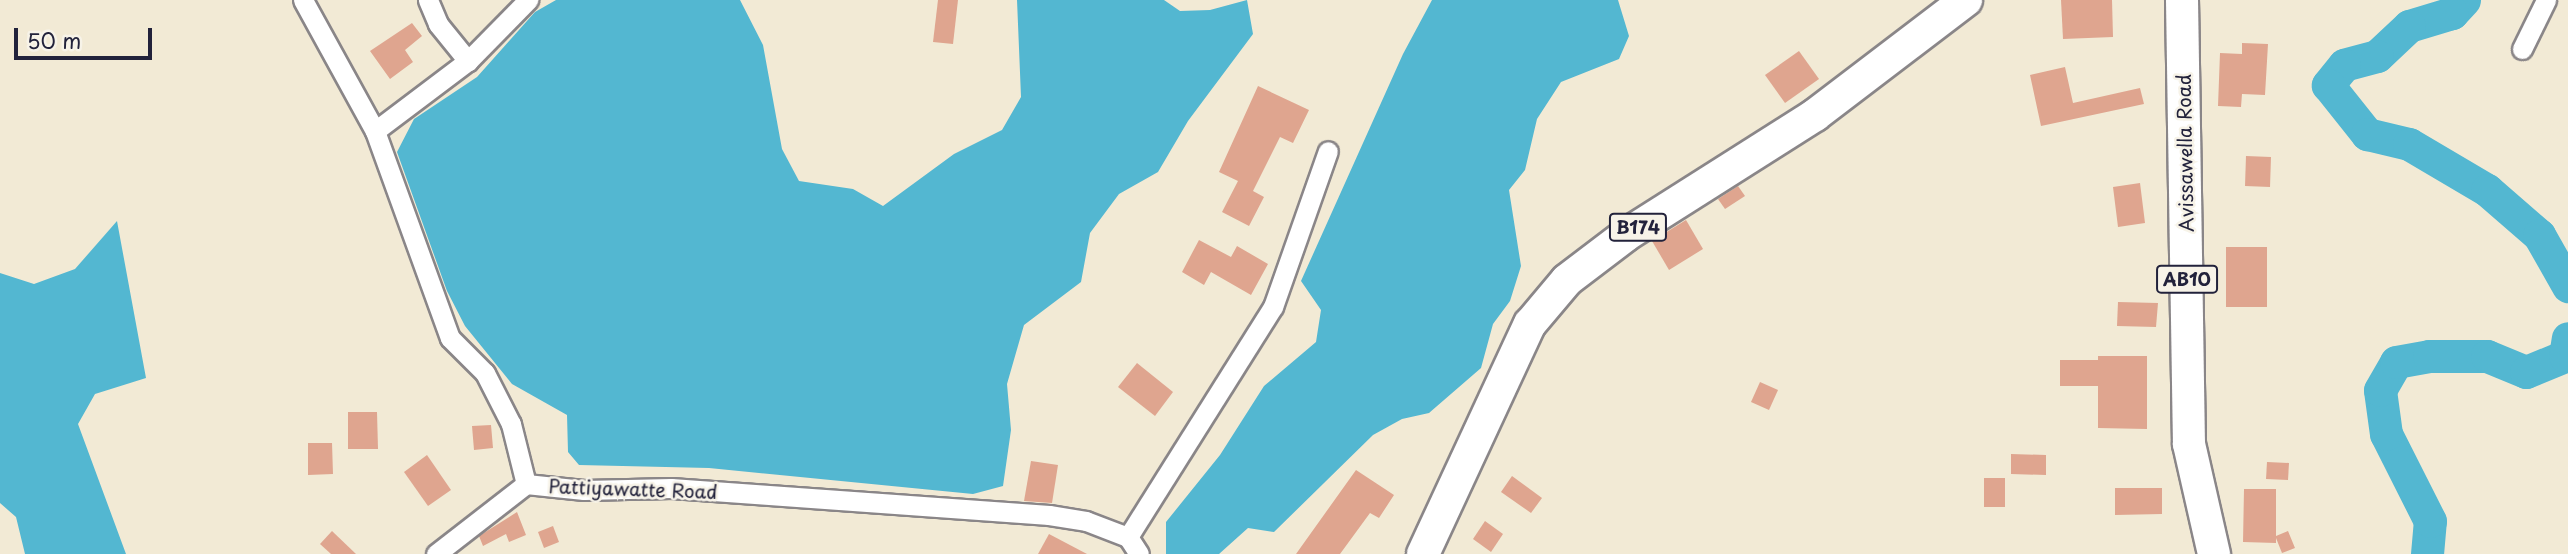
<!DOCTYPE html>
<html>
<head>
<meta charset="utf-8">
<style>
	body { margin:0 }
	#map { position:relative; width:2568px; height:554px; overflow:hidden; background:#f2ead5; font-family:"Playpen Sans",sans-serif }
	div>[style] { position:absolute }
	.water>* { inset:0; background:#53b7d1 }
	.river>* { height:33px; margin:-16.5px; padding:0 16.5px; transform-origin:16.5px; border-radius:16.5px; background:#53b7d1 }
	.building>* { inset:0; background:#dfa58f }
	.roads { filter:drop-shadow(2px 0 #8a8688) drop-shadow(-2px 0 #8a8688) drop-shadow(0 2px #8a8688) drop-shadow(0 -2px #8a8688) }
	.street>* { height:19px; margin:-9.5px; padding:0 9.5px; transform-origin:9.5px; border-radius:9.5px; background:#fff }
	.primary>* { height:32px; margin:-16px; padding:0 16px; transform-origin:16px; border-radius:16px; background:#fff }
	span { translate:-50% -50%; white-space:nowrap; text-align:center; line-height:1.15; -webkit-text-stroke:5px #f7f3e8; paint-order:stroke }
	.shield-label span { padding:2px 5px; background:#f7f3e8; border:2px solid; border-radius:5px; -webkit-text-stroke-width:0 }
	.shield-label { font-size:18px; color:#22223b; font-weight:700 }
	.street-label { font-size:19px; color:#22223b }
	.scale { position:absolute; left:14px; top:28px; width:138px; height:32px; box-sizing:border-box; border:4px solid #22223b; border-top:0; padding-left:9px; font-size:21px; line-height:24px; white-space:nowrap; color:#22223b; -webkit-text-stroke:5px #f7f3e8; paint-order:stroke }
</style>
</head>
<body>
<div id="map">
	<div class="water">
		<div style="clip-path:polygon(556px 0,740px 0,763px 45px,782px 149px,799px 181px,853px 189px,883px 206px,954px 154px,1002px 130px,1021px 97px,1017px 0,1164px 0,1180px 11px,1210px 10px,1247px 0,1253px 34px,1188px 121px,1158px 172px,1119px 194px,1090px 233px,1081px 282px,1024px 325px,1007px 384px,1011px 430px,1003px 486px,973px 494px,709px 468px,579px 465px,568px 452px,567px 415px,512px 384px,465px 326px,447px 291px,397px 152px,414px 119px,477px 77px,535px 12px)"></div>
		<div style="clip-path:polygon(1432px 0,1618px 0,1629px 36px,1619px 59px,1561px 82px,1537px 119px,1525px 170px,1509px 190px,1521px 266px,1510px 301px,1493px 324px,1481px 368px,1429px 413px,1402px 419px,1373px 435px,1274px 532px,1248px 528px,1219px 554px,1166px 554px,1166px 522px,1220px 455px,1264px 386px,1316px 342px,1321px 310px,1301px 281px,1403px 54px)"></div>
		<div style="clip-path:polygon(117px 221px,146px 378px,95px 394px,78px 424px,126px 554px,25px 554px,16px 517px,0 503px,0 273px,34px 284px,75px 269px)"></div>
	</div>
	<div class="river">
		<div style="left:2464px;top:0;width:18px;rotate:133deg"></div>
		<div style="left:2452px;top:13px;width:45px;rotate:163.2deg"></div>
		<div style="left:2409px;top:26px;width:44px;rotate:136.8deg"></div>
		<div style="left:2377px;top:56px;width:34px;rotate:165deg"></div>
		<div style="left:2344px;top:65px;width:26px;rotate:129deg"></div>
		<div style="left:2328px;top:85px;width:63px;rotate:51.5deg"></div>
		<div style="left:2367px;top:134px;width:43px;rotate:13.4deg"></div>
		<div style="left:2409px;top:144px;width:91px;rotate:30.5deg"></div>
		<div style="left:2487px;top:190px;width:69px;rotate:40.9deg"></div>
		<div style="left:2539px;top:235px;width:59px;rotate:60.4deg"></div>
		<div style="left:2427px;top:554px;width:33px;rotate:-85deg"></div>
		<div style="left:2430px;top:521px;width:97px;rotate:-116.8deg"></div>
		<div style="left:2386px;top:434px;width:44px;rotate:-97.8deg"></div>
		<div style="left:2380px;top:390px;width:32px;rotate:-60deg"></div>
		<div style="left:2396px;top:362px;width:34px;rotate:-10deg"></div>
		<div style="left:2429px;top:356px;width:58px"></div>
		<div style="left:2487px;top:356px;width:42px;rotate:22.3deg"></div>
		<div style="left:2526px;top:372px;width:42px;rotate:-22.3deg"></div>
		<div style="left:2565px;top:356px;width:18px;rotate:-81deg"></div>
	</div>
	<div class="building">
		<div style="clip-path:polygon(938px 0,958px 0,953px 44px,933px 42px)"></div>
		<div style="clip-path:polygon(2061px 0,2112px 0,2113px 37px,2063px 39px)"></div>
		<div style="clip-path:polygon(412px 23px,422px 36px,405px 50px,413px 62px,390px 79px,370px 51px)"></div>
		<div style="clip-path:polygon(2242px 43px,2268px 44px,2265px 95px,2242px 94px,2241px 107px,2218px 106px,2220px 53px,2242px 54px)"></div>
		<div style="clip-path:polygon(1799px 51px,1819px 79px,1785px 103px,1765px 75px)"></div>
		<div style="clip-path:polygon(2065px 67px,2073px 103px,2140px 88px,2144px 104px,2041px 126px,2030px 75px)"></div>
		<div style="clip-path:polygon(1258px 86px,1309px 110px,1293px 143px,1280px 137px,1253px 191px,1264px 197px,1249px 226px,1222px 212px,1238px 181px,1219px 172px)"></div>
		<div style="clip-path:polygon(2246px 156px,2271px 157px,2270px 187px,2245px 186px)"></div>
		<div style="clip-path:polygon(2140px 183px,2145px 223px,2118px 227px,2113px 187px)"></div>
		<div style="clip-path:polygon(1738px 186px,1745px 196px,1725px 209px,1718px 199px)"></div>
		<div style="clip-path:polygon(1686px 220px,1703px 249px,1669px 270px,1652px 241px)"></div>
		<div style="clip-path:polygon(1199px 240px,1231px 257px,1237px 246px,1268px 264px,1251px 295px,1211px 272px,1204px 285px,1182px 272px)"></div>
		<div style="clip-path:polygon(2226px 247px,2267px 247px,2267px 307px,2226px 307px)"></div>
		<div style="clip-path:polygon(2118px 302px,2158px 303px,2156px 327px,2117px 326px)"></div>
		<div style="clip-path:polygon(2098px 356px,2147px 356px,2147px 429px,2098px 428px,2098px 386px,2060px 386px,2060px 360px,2098px 360px)"></div>
		<div style="clip-path:polygon(1137px 363px,1173px 392px,1155px 416px,1118px 387px)"></div>
		<div style="clip-path:polygon(1760px 382px,1778px 390px,1769px 410px,1751px 402px)"></div>
		<div style="clip-path:polygon(348px 412px,377px 412px,378px 449px,348px 449px)"></div>
		<div style="clip-path:polygon(491px 425px,493px 448px,474px 450px,472px 426px)"></div>
		<div style="clip-path:polygon(308px 443px,332px 443px,333px 474px,308px 475px)"></div>
		<div style="clip-path:polygon(2011px 454px,2046px 455px,2046px 475px,2011px 474px)"></div>
		<div style="clip-path:polygon(427px 455px,451px 490px,428px 506px,404px 472px)"></div>
		<div style="clip-path:polygon(1031px 461px,1058px 465px,1052px 503px,1024px 501px)"></div>
		<div style="clip-path:polygon(2267px 462px,2289px 463px,2288px 480px,2266px 479px)"></div>
		<div style="clip-path:polygon(1356px 470px,1394px 495px,1379px 518px,1370px 513px,1340px 554px,1296px 554px)"></div>
		<div style="clip-path:polygon(1512px 476px,1542px 498px,1531px 513px,1501px 492px)"></div>
		<div style="clip-path:polygon(1984px 478px,2005px 478px,2005px 507px,1984px 507px)"></div>
		<div style="clip-path:polygon(2115px 488px,2162px 488px,2162px 514px,2115px 515px)"></div>
		<div style="clip-path:polygon(2244px 489px,2276px 489px,2276px 536px,2288px 531px,2295px 548px,2282px 553px,2276px 538px,2276px 543px,2243px 542px)"></div>
		<div style="clip-path:polygon(517px 512px,526px 535px,509px 542px,506px 534px,483px 546px,479px 536px)"></div>
		<div style="clip-path:polygon(1485px 521px,1503px 534px,1491px 552px,1473px 539px)"></div>
		<div style="clip-path:polygon(553px 526px,559px 542px,544px 548px,538px 532px)"></div>
		<div style="clip-path:polygon(332px 531px,356px 554px,331px 554px,320px 544px)"></div>
		<div style="clip-path:polygon(1049px 534px,1087px 554px,1038px 554px)"></div>
	</div>
	<div class="roads">
		<div class="street">
			<div style="left:303px;top:0;width:149px;rotate:61.2deg"></div>
			<div style="left:375px;top:131px;width:220px;rotate:70.1deg"></div>
			<div style="left:450px;top:338px;width:49px;rotate:45deg"></div>
			<div style="left:485px;top:373px;width:57px;rotate:63deg"></div>
			<div style="left:511px;top:424px;width:62px;rotate:76deg"></div>
			<div style="left:526px;top:484px;width:58px;rotate:5.9deg"></div>
			<div style="left:584px;top:490px;width:87px;rotate:-1.3deg"></div>
			<div style="left:671px;top:488px;width:379px;rotate:4.1deg"></div>
			<div style="left:1049px;top:515px;width:37px;rotate:9deg"></div>
			<div style="left:1086px;top:521px;width:45px;rotate:20.9deg"></div>
			<div style="left:1128px;top:537px;width:20px;rotate:57deg"></div>
			<div style="left:428px;top:0;width:26px;rotate:67deg"></div>
			<div style="left:438px;top:24px;width:48px;rotate:51deg"></div>
			<div style="left:2522px;top:49px;width:55px;rotate:-63.9deg"></div>
			<div style="left:375px;top:131px;width:116px;rotate:-37deg"></div>
			<div style="left:468px;top:61px;width:86px;rotate:-45.5deg"></div>
			<div style="left:1128px;top:537px;width:272px;rotate:-57.8deg"></div>
			<div style="left:1273px;top:307px;width:165px;rotate:-70.6deg"></div>
			<div style="left:436px;top:554px;width:114px;rotate:-37.9deg"></div>
		</div>
		<div class="primary">
			<div style="left:2182px;top:0;width:444px;rotate:89.1deg"></div>
			<div style="left:2189px;top:444px;width:113px;rotate:77.2deg"></div>
			<div style="left:1423px;top:554px;width:254px;rotate:-65.1deg"></div>
			<div style="left:1530px;top:324px;width:57px;rotate:-49.9deg"></div>
			<div style="left:1567px;top:280px;width:74px;rotate:-37.3deg"></div>
			<div style="left:1626px;top:235px;width:224px;rotate:-32.4deg"></div>
			<div style="left:1815px;top:115px;width:190px;rotate:-37.3deg"></div>
		</div>
	</div>
	<div class="shield-label">
		<span style="left:1638px;top:227px">B174</span>
		<span style="left:2187px;top:279px">AB10</span>
	</div>
	<div class="street-label">
		<span style="left:2185px;top:153px;rotate:-91deg">Avissawella Road</span>
		<span style="left:633px;top:489px;rotate:2deg">Pattiyawatte Road</span>
	</div>
	<div class="scale">50 m</div>
</div>
</body>
</html>
